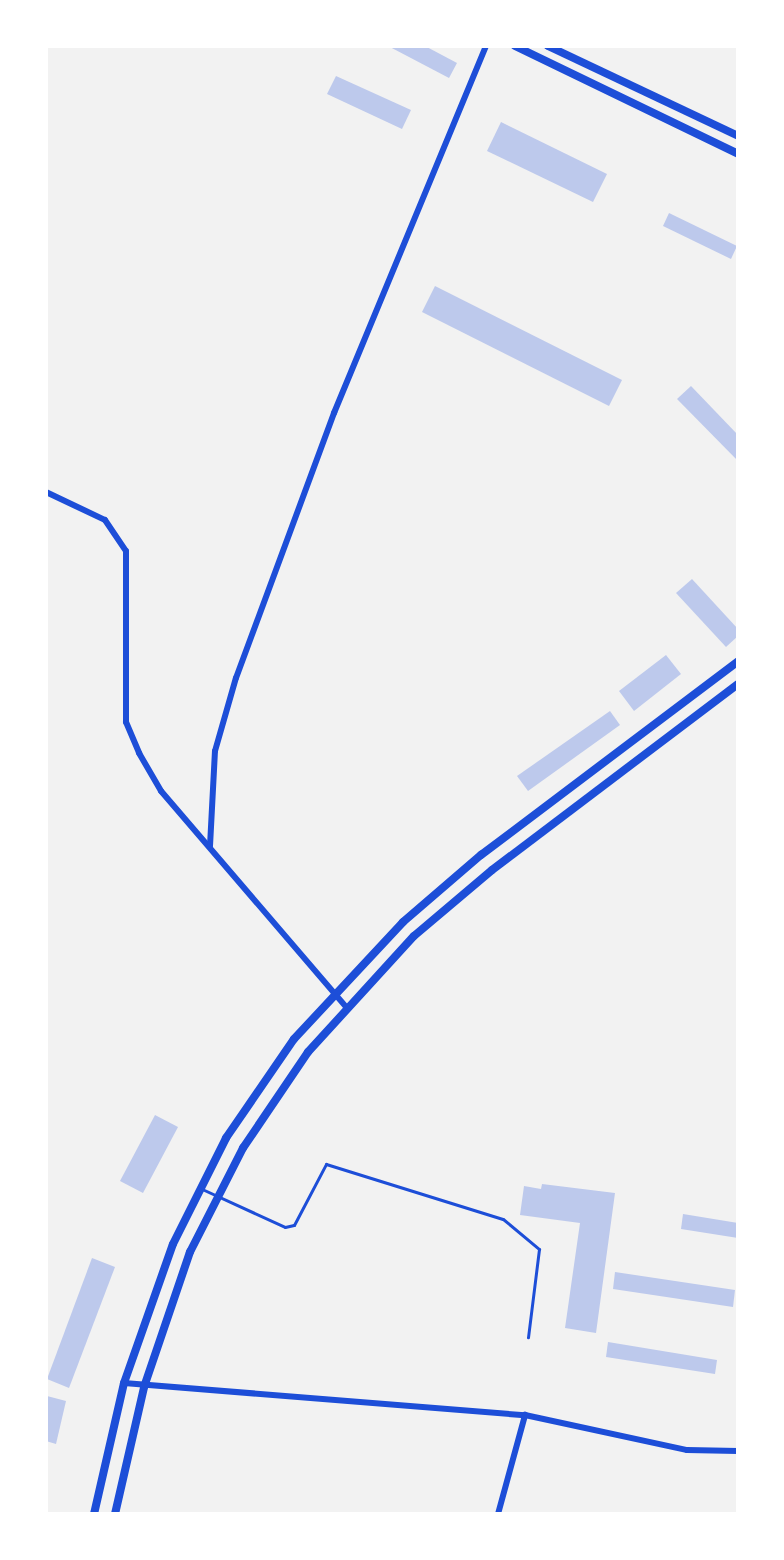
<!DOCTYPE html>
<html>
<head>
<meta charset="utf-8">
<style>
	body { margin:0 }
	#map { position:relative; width:784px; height:1560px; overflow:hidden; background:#f2f2f2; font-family:"Source Serif 4",serif }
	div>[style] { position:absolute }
	.building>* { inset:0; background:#bdc9ec }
	.service>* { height:3px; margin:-1.5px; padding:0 1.5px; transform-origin:1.5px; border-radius:1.5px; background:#1d4ed8 }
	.minor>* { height:6px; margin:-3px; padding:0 3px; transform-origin:3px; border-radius:3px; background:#1d4ed8 }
	.secondary>* { height:8px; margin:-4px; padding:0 4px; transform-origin:4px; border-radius:4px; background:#1d4ed8 }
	span { translate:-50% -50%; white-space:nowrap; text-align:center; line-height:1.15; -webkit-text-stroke:8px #fff; paint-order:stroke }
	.frame { position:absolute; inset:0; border:48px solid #fff; pointer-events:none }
</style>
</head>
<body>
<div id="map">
	<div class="building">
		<div style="clip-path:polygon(388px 46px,425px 46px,457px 63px,449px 78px)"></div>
		<div style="clip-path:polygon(336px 76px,411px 110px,402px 129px,327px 94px)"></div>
		<div style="clip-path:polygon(501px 122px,607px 174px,593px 202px,487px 151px)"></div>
		<div style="clip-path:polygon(669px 213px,737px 246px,731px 259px,663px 226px)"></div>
		<div style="clip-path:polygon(435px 286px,622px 380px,609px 406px,422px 312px)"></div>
		<div style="clip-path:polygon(691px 386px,738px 435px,738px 461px,677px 399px)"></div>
		<div style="clip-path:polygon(692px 579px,738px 629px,738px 636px,726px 647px,676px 593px)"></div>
		<div style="clip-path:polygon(666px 655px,681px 674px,634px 711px,619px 691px)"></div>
		<div style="clip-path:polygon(610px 711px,620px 725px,528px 791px,517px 776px)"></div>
		<div style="clip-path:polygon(155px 1115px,178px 1127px,143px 1193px,120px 1181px)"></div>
		<div style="clip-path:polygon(542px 1184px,615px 1193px,596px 1333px,565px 1328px,580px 1223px,520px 1215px,524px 1186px,541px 1189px)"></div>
		<div style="clip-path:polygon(683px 1214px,738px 1223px,738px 1238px,681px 1229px)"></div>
		<div style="clip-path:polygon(92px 1258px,115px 1267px,69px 1388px,47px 1379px)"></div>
		<div style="clip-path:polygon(615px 1272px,735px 1290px,733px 1307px,613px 1289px)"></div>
		<div style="clip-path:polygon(608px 1342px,717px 1360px,715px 1374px,606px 1357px)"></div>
		<div style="clip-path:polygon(47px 1396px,66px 1401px,56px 1444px,46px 1441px)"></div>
	</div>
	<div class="service">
		<div style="left:202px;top:1189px;width:91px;rotate:24.6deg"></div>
		<div style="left:285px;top:1227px;width:9px;rotate:-13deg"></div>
		<div style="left:294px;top:1225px;width:69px;rotate:-62.3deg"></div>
		<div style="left:326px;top:1164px;width:185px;rotate:17.3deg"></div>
		<div style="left:503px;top:1219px;width:47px;rotate:39.8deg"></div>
		<div style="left:539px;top:1249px;width:89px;rotate:97.1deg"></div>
	</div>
	<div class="minor">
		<div style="left:46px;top:492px;width:65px;rotate:25.4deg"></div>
		<div style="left:105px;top:520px;width:37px;rotate:56deg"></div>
		<div style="left:126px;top:551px;width:171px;rotate:90deg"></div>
		<div style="left:126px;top:722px;width:34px;rotate:67deg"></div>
		<div style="left:139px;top:753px;width:44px;rotate:59.9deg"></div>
		<div style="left:161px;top:791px;width:284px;rotate:49.4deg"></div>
		<div style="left:210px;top:846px;width:95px;rotate:-87deg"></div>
		<div style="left:215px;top:751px;width:76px;rotate:-74deg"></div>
		<div style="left:236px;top:678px;width:283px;rotate:-69.7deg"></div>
		<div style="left:334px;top:413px;width:397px;rotate:-67.5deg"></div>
		<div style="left:124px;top:1383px;width:402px;rotate:4.6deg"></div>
		<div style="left:525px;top:1415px;width:166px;rotate:12.2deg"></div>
		<div style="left:687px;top:1450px;width:51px;rotate:1.1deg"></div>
		<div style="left:498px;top:1514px;width:103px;rotate:-74.7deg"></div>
	</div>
	<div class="secondary">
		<div style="left:515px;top:46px;width:248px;rotate:25.8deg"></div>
		<div style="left:548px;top:46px;width:210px;rotate:25.3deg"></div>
		<div style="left:94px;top:1514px;width:134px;rotate:-77.1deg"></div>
		<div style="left:124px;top:1383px;width:147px;rotate:-70.6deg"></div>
		<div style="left:173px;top:1244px;width:119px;rotate:-63.4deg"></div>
		<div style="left:226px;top:1138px;width:120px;rotate:-55.5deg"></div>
		<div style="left:294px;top:1039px;width:160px;rotate:-47deg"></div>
		<div style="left:403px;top:922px;width:103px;rotate:-40.7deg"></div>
		<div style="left:481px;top:855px;width:322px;rotate:-37deg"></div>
		<div style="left:115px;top:1514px;width:130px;rotate:-77.1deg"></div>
		<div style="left:144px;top:1387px;width:143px;rotate:-71.2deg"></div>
		<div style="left:190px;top:1252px;width:117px;rotate:-63deg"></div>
		<div style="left:243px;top:1148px;width:116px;rotate:-55.9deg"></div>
		<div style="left:308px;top:1052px;width:157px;rotate:-47.6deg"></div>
		<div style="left:414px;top:936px;width:102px;rotate:-40.2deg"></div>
		<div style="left:492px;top:870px;width:308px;rotate:-37.1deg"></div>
	</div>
	<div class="frame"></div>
</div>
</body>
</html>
